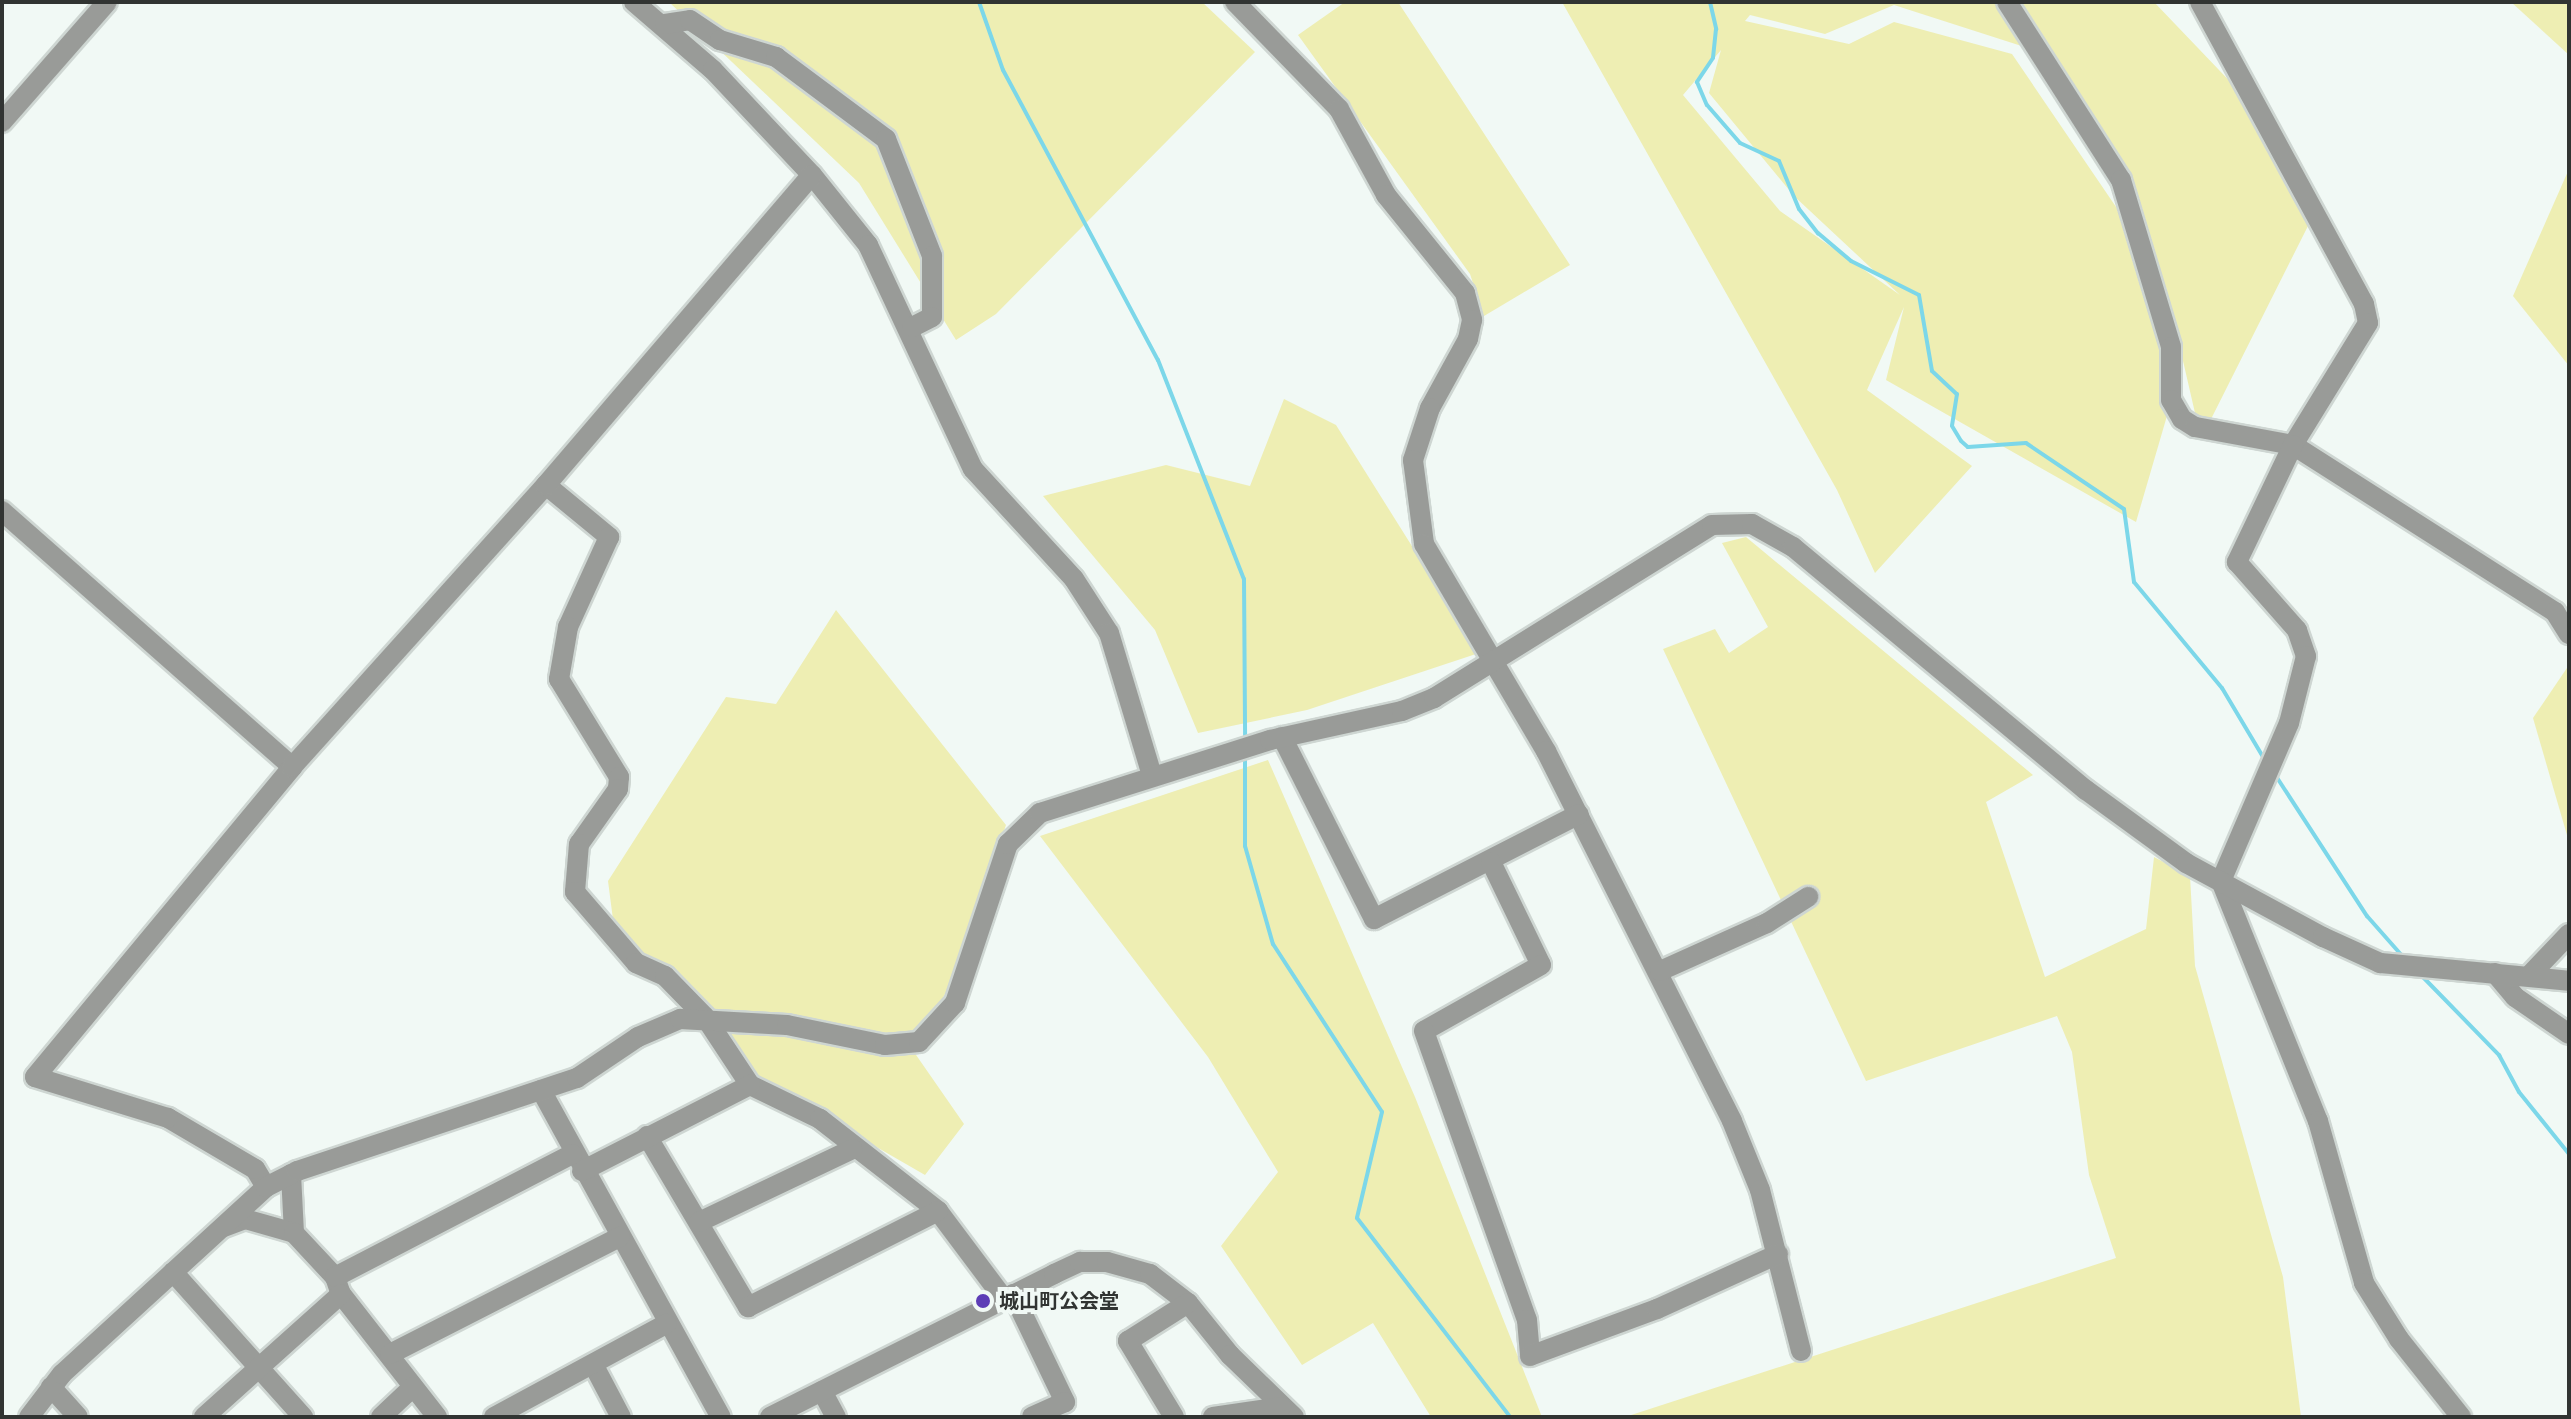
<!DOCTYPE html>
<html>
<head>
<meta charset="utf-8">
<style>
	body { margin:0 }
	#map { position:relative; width:2571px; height:1419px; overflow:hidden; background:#f1f9f5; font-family:Montserrat,"Noto Sans JP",sans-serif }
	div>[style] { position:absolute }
	.green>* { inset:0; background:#eeeeb3 }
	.stream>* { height:4px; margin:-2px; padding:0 2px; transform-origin:2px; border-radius:2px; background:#7cd7e9 }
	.roads { filter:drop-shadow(2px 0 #ced6d2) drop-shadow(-2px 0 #ced6d2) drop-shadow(0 2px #ced6d2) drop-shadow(0 -2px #ced6d2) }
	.minor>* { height:20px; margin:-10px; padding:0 10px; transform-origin:10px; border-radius:10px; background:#999b98 }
	.dots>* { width:22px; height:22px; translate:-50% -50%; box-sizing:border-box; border:4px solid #f1f9f5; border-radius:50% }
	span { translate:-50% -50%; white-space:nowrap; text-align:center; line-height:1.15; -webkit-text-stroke:8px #f1f9f5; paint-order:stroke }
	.poi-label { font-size:20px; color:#313432; font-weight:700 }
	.left { translate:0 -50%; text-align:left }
	.frame { position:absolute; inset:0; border:4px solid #313432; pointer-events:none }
</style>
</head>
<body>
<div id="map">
	<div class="green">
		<div style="clip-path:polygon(669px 2px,1202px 2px,1255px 52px,996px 314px,956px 340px,859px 183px)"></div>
		<div style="clip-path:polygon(1345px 2px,1398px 2px,1570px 265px,1484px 316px,1470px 274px,1298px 35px)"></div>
		<div style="clip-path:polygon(evenodd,1562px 2px,2154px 2px,2263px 116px,2309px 224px,2201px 439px,2166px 287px,2169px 409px,2136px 522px,1886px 380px,1904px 307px,1867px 390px,1972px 466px,1875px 573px,1837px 490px,1562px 2px,1894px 5px,2034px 50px,2090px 132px,2161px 273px,2012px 54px,1894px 22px,1849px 44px,1745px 21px,1750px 15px,1825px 34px,1894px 5px,1562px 2px,1721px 50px,1709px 93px,1794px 196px,1900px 295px,1780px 211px,1683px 95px,1721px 50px)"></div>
		<div style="clip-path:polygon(2511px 2px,2569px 2px,2569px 55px)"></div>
		<div style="clip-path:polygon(2569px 169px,2569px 366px,2513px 296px)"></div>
		<div style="clip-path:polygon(1284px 399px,1336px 425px,1479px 653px,1307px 710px,1198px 733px,1155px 630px,1043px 496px,1166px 465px,1250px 486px)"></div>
		<div style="clip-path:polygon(1746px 537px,2033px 775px,1986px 802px,2045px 977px,2146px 929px,2154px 857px,2190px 876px,2195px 966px,2283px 1277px,2301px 1417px,1625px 1417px,2116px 1258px,2089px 1175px,2072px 1052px,2057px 1016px,1866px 1081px,1663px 649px,1715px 629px,1729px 653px,1768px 627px,1722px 543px)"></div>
		<div style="clip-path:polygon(836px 610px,1006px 825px,953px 979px,914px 1052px,964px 1124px,925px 1175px,755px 1077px,709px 1007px,618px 958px,608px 881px,726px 697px,776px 704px)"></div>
		<div style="clip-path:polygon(2569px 665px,2569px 842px,2533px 718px)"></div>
		<div style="clip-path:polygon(1268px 760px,1415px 1097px,1542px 1417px,1431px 1417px,1373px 1323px,1302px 1365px,1221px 1246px,1278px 1172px,1208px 1057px,1040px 836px)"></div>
	</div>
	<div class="stream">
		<div style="left:979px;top:2px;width:72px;rotate:70.6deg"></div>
		<div style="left:1003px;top:70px;width:329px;rotate:61.9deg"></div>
		<div style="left:1158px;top:360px;width:235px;rotate:68.6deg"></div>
		<div style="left:1244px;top:579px;width:162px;rotate:89.6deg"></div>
		<div style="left:1710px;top:2px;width:28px;rotate:77deg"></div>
		<div style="left:1716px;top:29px;width:29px;rotate:96deg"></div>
		<div style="left:1713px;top:58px;width:29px;rotate:124deg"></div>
		<div style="left:1697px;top:82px;width:25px;rotate:67deg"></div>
		<div style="left:1707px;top:105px;width:50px;rotate:49deg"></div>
		<div style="left:1740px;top:143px;width:43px;rotate:24.8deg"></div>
		<div style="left:1779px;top:161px;width:52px;rotate:67.4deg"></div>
		<div style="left:1799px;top:209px;width:31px;rotate:52deg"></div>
		<div style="left:1818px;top:233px;width:43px;rotate:40.3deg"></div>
		<div style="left:1851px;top:261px;width:76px;rotate:26.6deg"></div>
		<div style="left:1919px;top:295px;width:77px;rotate:80.3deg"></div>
		<div style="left:1932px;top:371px;width:34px;rotate:43deg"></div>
		<div style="left:1957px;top:394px;width:32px;rotate:99deg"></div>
		<div style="left:1952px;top:426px;width:17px;rotate:59deg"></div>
		<div style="left:1961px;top:441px;width:9px;rotate:41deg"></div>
		<div style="left:1968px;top:447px;width:58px;rotate:-3.9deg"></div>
		<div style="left:2026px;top:443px;width:118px;rotate:34deg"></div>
		<div style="left:2124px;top:509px;width:74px;rotate:82.2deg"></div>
		<div style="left:2134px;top:582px;width:138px;rotate:50.3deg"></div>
		<div style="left:2222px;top:688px;width:84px;rotate:59.2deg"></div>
		<div style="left:1245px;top:754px;width:92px;rotate:90deg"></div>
		<div style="left:1245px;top:846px;width:102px;rotate:74.1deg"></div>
		<div style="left:1273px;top:944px;width:200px;rotate:57deg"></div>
		<div style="left:1382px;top:1112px;width:109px;rotate:103.3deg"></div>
		<div style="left:1357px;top:1218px;width:251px;rotate:52.4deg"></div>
		<div style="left:2274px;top:773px;width:171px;rotate:57deg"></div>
		<div style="left:2367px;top:916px;width:56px;rotate:48.6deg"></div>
		<div style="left:2419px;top:973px;width:115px;rotate:45.7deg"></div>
		<div style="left:2499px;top:1055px;width:42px;rotate:61.6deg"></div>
		<div style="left:2519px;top:1092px;width:80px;rotate:51.1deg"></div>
	</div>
	<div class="roads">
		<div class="minor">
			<div style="left:634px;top:2px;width:104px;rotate:40.7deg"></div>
			<div style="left:713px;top:70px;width:144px;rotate:46.7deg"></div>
			<div style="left:812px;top:175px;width:90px;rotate:51.3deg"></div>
			<div style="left:868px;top:245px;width:247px;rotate:64.9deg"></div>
			<div style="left:973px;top:469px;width:149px;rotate:47.4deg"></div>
			<div style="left:1074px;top:579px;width:64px;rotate:57.1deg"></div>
			<div style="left:1109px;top:633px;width:148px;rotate:73.2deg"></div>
			<div style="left:1235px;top:2px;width:149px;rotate:45.8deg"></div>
			<div style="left:1339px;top:109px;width:98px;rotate:61.3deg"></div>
			<div style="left:1386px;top:195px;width:126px;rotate:51.1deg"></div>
			<div style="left:1465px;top:293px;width:28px;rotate:75deg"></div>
			<div style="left:1472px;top:320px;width:19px;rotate:102deg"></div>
			<div style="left:1468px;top:339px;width:79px;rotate:118.8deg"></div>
			<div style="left:1430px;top:408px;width:55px;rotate:108.1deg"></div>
			<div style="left:1413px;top:460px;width:85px;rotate:82.5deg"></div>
			<div style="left:1424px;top:544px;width:240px;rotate:59.5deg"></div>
			<div style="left:1546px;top:751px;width:414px;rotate:63.3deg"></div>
			<div style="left:1732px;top:1121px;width:74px;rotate:67.9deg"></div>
			<div style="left:1760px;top:1190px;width:166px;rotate:75.7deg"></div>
			<div style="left:2007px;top:2px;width:211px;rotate:57.4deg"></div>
			<div style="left:2121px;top:180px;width:174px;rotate:73.3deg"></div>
			<div style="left:2171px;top:347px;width:53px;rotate:90deg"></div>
			<div style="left:2171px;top:400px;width:22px;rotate:60deg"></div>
			<div style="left:2182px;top:419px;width:15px;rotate:32deg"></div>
			<div style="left:2195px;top:427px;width:100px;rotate:10.4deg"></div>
			<div style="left:2293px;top:445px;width:311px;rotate:32.5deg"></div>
			<div style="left:2555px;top:612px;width:26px;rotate:58deg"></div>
			<div style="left:2200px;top:2px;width:344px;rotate:61.5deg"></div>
			<div style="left:2364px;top:304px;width:19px;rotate:78deg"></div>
			<div style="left:2368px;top:323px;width:143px;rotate:121.6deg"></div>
			<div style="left:2293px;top:445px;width:130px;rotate:115.6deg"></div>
			<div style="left:2237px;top:562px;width:91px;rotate:48.6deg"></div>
			<div style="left:2297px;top:630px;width:28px;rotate:71deg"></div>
			<div style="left:2306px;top:656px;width:69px;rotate:104.2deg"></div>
			<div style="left:2289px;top:723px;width:172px;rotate:113.3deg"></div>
			<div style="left:2221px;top:881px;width:259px;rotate:68deg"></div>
			<div style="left:2318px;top:1121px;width:168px;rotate:74.1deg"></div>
			<div style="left:2364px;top:1283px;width:66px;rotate:58deg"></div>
			<div style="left:2399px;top:1339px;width:100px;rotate:51.5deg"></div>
			<div style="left:665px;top:24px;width:25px;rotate:-9deg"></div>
			<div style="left:690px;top:20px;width:36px;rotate:34deg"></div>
			<div style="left:720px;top:40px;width:59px;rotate:16.9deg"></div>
			<div style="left:776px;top:57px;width:137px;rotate:36.7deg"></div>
			<div style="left:886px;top:139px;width:126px;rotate:68.5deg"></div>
			<div style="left:932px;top:256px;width:61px;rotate:90deg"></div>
			<div style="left:932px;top:317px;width:22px;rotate:153deg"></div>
			<div style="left:2px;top:122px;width:159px;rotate:-48.8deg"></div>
			<div style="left:546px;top:485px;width:82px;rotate:39.5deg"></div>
			<div style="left:609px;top:537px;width:99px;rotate:114.5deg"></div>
			<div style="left:568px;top:627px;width:53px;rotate:99.8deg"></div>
			<div style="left:559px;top:679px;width:115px;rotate:58.5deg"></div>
			<div style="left:619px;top:777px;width:12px;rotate:95deg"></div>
			<div style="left:618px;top:789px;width:67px;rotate:125.3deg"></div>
			<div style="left:579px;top:844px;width:48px;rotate:94.8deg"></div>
			<div style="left:575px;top:892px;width:94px;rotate:49.3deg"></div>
			<div style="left:636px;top:963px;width:32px;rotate:24deg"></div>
			<div style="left:665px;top:976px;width:57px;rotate:45.7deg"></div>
			<div style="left:705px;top:1017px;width:82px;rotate:56.5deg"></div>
			<div style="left:750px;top:1085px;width:78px;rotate:25.9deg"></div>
			<div style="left:820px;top:1119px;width:150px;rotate:37.9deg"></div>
			<div style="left:938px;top:1211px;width:110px;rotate:53.1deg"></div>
			<div style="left:2px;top:511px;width:387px;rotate:41.4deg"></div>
			<div style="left:1282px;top:737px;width:204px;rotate:63.2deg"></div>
			<div style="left:1374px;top:919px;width:230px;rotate:-27.1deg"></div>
			<div style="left:1491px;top:862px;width:114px;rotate:64.1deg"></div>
			<div style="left:1541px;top:965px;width:134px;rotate:150.6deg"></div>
			<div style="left:1424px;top:1031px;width:307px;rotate:70.4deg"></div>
			<div style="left:1527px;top:1320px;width:36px;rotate:85deg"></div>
			<div style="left:1530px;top:1356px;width:135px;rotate:-20.3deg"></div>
			<div style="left:1657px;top:1309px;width:133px;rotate:-24.4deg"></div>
			<div style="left:1660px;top:971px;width:117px;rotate:-24.2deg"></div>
			<div style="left:1767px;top:923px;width:49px;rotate:-32.4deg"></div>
			<div style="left:2495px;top:973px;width:31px;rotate:50deg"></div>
			<div style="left:2515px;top:997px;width:65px;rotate:34.4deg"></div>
			<div style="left:2529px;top:976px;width:58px;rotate:-46.4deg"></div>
			<div style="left:541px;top:1090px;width:373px;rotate:61.2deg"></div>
			<div style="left:647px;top:1136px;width:199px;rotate:59.4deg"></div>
			<div style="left:748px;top:1307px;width:213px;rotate:-26.8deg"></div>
			<div style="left:582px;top:1171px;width:189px;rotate:-27.1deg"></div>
			<div style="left:291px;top:1174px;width:59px;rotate:87.1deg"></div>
			<div style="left:266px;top:1187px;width:21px;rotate:-121deg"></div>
			<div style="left:255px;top:1169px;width:101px;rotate:-149.6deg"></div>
			<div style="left:168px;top:1118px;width:139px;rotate:-162.9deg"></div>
			<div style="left:35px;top:1077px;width:403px;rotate:-50.3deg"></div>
			<div style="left:292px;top:767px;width:380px;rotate:-48deg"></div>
			<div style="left:546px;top:485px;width:408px;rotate:-49.4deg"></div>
			<div style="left:699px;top:1222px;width:170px;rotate:-25.4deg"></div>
			<div style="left:224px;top:1227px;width:22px;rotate:-21deg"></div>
			<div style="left:245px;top:1219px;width:51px;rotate:15.9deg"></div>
			<div style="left:294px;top:1233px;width:60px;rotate:47deg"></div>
			<div style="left:335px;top:1277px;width:18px;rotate:71deg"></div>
			<div style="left:341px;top:1294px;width:156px;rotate:52deg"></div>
			<div style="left:173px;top:1272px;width:195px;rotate:48.1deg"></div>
			<div style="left:335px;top:1277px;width:267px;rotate:-27.4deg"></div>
			<div style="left:1013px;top:1294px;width:120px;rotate:64.3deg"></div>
			<div style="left:1065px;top:1402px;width:36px;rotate:156deg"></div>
			<div style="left:390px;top:1354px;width:258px;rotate:-27deg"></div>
			<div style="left:593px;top:1364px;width:60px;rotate:62.2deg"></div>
			<div style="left:51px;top:1387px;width:40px;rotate:48deg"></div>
			<div style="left:822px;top:1391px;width:30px;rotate:62deg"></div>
			<div style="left:29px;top:1417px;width:54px;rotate:-52.5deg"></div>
			<div style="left:62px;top:1374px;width:277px;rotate:-42.5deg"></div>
			<div style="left:266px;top:1187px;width:35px;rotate:-27deg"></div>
			<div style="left:297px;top:1171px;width:295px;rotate:-18.4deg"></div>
			<div style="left:577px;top:1078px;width:73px;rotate:-33.9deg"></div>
			<div style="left:638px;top:1037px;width:46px;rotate:-23.2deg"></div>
			<div style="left:680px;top:1019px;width:107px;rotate:3.2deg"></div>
			<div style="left:787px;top:1025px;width:100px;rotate:11.5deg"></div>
			<div style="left:885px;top:1045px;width:34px;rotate:-5deg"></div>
			<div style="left:919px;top:1042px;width:53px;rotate:-47.3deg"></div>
			<div style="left:955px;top:1003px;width:168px;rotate:-71.6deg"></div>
			<div style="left:1008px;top:844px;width:45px;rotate:-44.1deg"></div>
			<div style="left:1040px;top:813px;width:241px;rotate:-17.6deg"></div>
			<div style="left:1270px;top:740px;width:135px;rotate:-12.4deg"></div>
			<div style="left:1402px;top:711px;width:35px;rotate:-22deg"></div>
			<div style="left:1434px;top:698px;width:327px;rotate:-31.9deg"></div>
			<div style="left:1712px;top:525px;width:40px;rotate:-1.4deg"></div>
			<div style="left:1752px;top:524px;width:47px;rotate:29.3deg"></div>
			<div style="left:1793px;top:547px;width:381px;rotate:39.7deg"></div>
			<div style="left:2086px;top:790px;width:124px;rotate:36.1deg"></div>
			<div style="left:2186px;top:863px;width:156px;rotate:28.4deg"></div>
			<div style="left:2323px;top:937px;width:63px;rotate:24.5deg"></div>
			<div style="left:2380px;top:963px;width:190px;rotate:5.4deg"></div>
			<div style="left:204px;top:1417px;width:184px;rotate:-41.9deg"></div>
			<div style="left:381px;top:1417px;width:44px;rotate:-43.2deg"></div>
			<div style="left:494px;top:1417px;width:196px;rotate:-28.4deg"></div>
			<div style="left:770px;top:1417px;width:318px;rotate:-26.7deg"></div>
			<div style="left:1054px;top:1274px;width:29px;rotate:-25deg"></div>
			<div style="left:1080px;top:1262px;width:27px"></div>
			<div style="left:1107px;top:1262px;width:45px;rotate:15.6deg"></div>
			<div style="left:1150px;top:1274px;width:48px;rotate:37.3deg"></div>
			<div style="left:1188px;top:1303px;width:67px;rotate:51.1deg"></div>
			<div style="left:1230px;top:1355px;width:89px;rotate:44.1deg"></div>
			<div style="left:1174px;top:1417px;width:89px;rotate:-121.2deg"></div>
			<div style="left:1128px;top:1341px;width:71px;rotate:-32.3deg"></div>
			<div style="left:1213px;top:1417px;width:69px;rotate:-8.4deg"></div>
		</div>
	</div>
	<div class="dots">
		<div style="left:983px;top:1301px;background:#5d3db6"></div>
	</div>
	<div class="poi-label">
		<span class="left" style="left:999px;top:1301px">城山町公会堂</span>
	</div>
	<div class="frame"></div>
</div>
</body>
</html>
